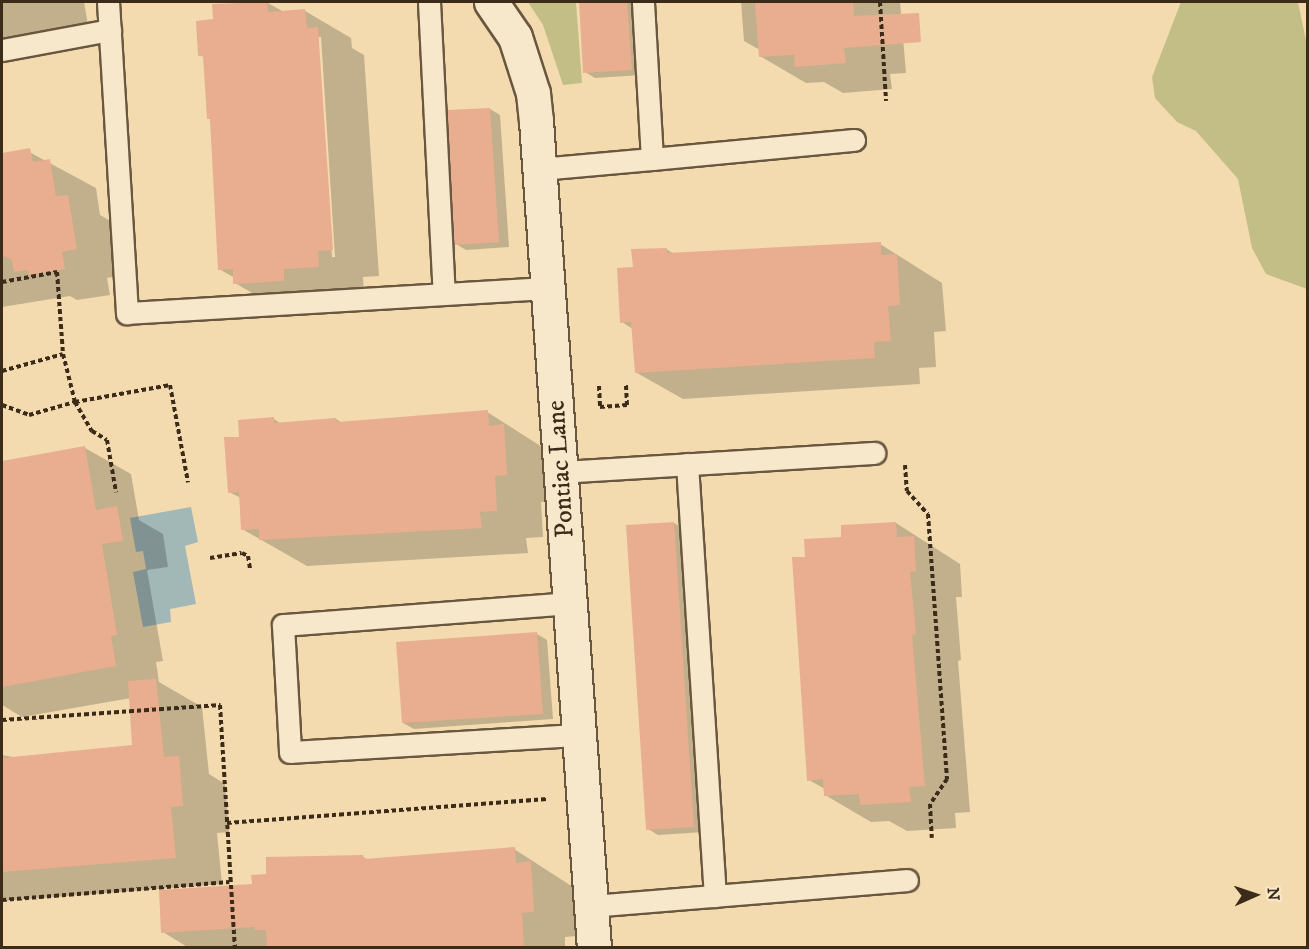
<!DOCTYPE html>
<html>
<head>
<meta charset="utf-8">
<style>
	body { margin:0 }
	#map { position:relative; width:1309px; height:949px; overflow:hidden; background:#f3dbaf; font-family:"IM FELL DW Pica",serif }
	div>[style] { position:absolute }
	.green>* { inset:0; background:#c2be86 }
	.water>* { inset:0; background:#a1b8b7 }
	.shadow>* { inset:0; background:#0003 }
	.building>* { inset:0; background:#e9ae90 }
	.path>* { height:4px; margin-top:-2px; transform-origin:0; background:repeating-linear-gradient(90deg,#3d2b1a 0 4.5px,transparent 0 7.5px) }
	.roads { filter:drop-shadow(2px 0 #6a573f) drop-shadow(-2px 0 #6a573f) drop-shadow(0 2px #6a573f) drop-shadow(0 -2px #6a573f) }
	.service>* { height:21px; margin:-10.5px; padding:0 10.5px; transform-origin:10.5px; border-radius:10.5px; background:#f7e8cb }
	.minor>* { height:33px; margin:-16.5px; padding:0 16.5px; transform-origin:16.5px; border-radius:16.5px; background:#f7e8cb }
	span { translate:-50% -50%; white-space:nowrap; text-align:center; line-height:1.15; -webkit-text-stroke:4.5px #f7e8cb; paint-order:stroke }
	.street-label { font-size:26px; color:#3d2b1a }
	.frame { position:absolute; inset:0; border:3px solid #3d2b1a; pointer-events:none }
	.north { position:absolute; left:1225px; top:865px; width:60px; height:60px; -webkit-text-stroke:4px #f7e8cb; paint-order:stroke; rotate:87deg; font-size:16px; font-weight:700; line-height:24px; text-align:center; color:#3d2b1a }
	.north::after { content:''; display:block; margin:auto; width:21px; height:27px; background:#3d2b1a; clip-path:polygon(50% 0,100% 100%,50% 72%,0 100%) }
</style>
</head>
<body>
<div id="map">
	<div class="green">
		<div style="clip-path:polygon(528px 2px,576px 2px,582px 83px,563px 85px,543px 25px)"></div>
		<div style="clip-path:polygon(1181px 2px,1298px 2px,1308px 50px,1307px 289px,1266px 274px,1252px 248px,1238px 179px,1196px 131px,1177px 122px,1155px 98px,1152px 77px)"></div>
	</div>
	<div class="water">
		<div style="clip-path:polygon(191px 507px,198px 542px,185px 546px,196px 604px,170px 609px,171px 622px,143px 627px,133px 572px,146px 569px,143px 551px,136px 552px,130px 518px)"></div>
	</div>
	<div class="shadow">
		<div style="clip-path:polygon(2px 2px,84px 2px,88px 25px,2px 39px)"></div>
		<div style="clip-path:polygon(evenodd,266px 2px,284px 12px,305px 11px,351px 38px,352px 48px,364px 55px,379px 276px,363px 277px,364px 293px,281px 310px,235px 283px,235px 278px,219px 269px,212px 120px,208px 118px,205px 58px,200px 55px,214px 21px,213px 5px,266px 2px,318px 37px,321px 37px,335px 257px,332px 257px,318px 37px)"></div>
		<div style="clip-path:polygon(580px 2px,637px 2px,641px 75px,595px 78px,585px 72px)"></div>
		<div style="clip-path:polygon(741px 2px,900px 2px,906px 73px,890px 74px,892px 89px,843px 93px,824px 82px,806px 83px,760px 56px,760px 50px,744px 41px)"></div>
		<div style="clip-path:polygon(490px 109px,500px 115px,509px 247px,466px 250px,456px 244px)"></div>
		<div style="clip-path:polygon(31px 153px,96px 188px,100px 215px,114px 223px,122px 275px,107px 278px,110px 295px,77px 300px,70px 296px,2px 307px,2px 157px)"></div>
		<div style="clip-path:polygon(880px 244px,942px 283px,946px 331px,934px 332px,936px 367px,919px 368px,920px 384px,683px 399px,637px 373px,633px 329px,622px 322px,634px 268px,666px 249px,674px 254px)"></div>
		<div style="clip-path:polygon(487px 412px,550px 452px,552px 501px,541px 502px,543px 537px,526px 538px,528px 553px,307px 566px,242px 529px,241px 498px,229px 492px,241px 438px,274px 419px,281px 424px,336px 419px,342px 423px)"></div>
		<div style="clip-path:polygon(85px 448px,131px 474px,139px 520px,163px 534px,168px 567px,147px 570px,163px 661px,156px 662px,159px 682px,202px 707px,209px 774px,225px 784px,229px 832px,217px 833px,222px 884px,2px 901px,2px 755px,18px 758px,133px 746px,131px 698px,22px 717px,2px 705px,2px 463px)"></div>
		<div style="clip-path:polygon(674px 523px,684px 529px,704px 832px,658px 835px,648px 829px)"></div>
		<div style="clip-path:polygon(896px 523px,960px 564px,962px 597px,956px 597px,961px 660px,958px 661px,970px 812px,955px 813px,956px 828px,907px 831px,889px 821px,871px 822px,825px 795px,825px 789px,809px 780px,807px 558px,843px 538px)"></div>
		<div style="clip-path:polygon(537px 634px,547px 640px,553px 719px,414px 729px,403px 723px)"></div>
		<div style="clip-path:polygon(514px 849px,573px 887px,576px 936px,565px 937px,565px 948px,189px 948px,163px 932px,268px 876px,363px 857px,368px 860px)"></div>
	</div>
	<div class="building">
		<div style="clip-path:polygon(267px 2px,268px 12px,305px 9px,307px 28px,318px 27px,333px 250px,318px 251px,319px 267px,284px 269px,284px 281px,233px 284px,233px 269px,218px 270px,210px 119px,207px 119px,203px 56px,198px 56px,196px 21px,213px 19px,212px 4px)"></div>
		<div style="clip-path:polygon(579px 2px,627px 2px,632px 70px,583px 73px)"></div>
		<div style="clip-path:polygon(759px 2px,853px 2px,854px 16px,919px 13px,921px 42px,844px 48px,846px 63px,795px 67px,794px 55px,759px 57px,755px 3px)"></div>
		<div style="clip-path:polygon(490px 108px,499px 242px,454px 245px,447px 110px)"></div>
		<div style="clip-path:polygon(30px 148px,33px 162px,50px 159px,56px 196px,68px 195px,77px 249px,62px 252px,65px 269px,29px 275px,28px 270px,14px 272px,12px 260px,2px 255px,2px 153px)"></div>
		<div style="clip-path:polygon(881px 242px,881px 255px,897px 254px,900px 305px,888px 306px,891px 341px,874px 342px,875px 358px,635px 373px,631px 322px,620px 323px,617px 268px,633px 267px,631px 249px,667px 248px,667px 253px)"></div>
		<div style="clip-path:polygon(488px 410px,489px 426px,504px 424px,507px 475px,495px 476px,497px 511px,480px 512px,482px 528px,259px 540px,259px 529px,241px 530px,239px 492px,228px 493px,224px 437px,239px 437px,238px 420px,274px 417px,274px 423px,336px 418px,337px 422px)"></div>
		<div style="clip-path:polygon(85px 446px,96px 510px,117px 506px,123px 541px,102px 544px,117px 635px,111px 636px,116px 666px,2px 687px,2px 461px)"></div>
		<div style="clip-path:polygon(674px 522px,694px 827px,646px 830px,626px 525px)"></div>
		<div style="clip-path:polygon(896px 522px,897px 537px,914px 536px,916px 571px,910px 572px,916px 634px,912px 635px,925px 786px,909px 787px,911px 802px,860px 805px,859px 794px,824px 796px,823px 779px,807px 781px,792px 557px,805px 557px,804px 539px,841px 537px,841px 525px)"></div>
		<div style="clip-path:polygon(537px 632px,543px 714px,402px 723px,396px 642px)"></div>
		<div style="clip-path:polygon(156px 679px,164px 757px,179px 756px,183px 806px,171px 807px,176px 858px,2px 872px,2px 758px,132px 745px,128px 681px)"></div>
		<div style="clip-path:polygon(515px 847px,516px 863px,531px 861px,534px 912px,522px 913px,524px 948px,267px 948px,266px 930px,255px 930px,254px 927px,161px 933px,159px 890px,252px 884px,251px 875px,266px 874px,266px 857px,363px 855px,364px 859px)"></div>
	</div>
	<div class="path">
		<div style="left:880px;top:2px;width:99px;rotate:86.5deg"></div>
		<div style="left:2px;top:282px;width:56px;rotate:-10.3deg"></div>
		<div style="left:57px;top:272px;width:82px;rotate:85.8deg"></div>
		<div style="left:63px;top:354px;width:49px;rotate:76deg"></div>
		<div style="left:75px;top:402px;width:34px;rotate:60deg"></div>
		<div style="left:92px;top:431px;width:17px;rotate:31deg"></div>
		<div style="left:107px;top:440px;width:53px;rotate:80.2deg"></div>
		<div style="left:2px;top:371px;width:63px;rotate:-15.6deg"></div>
		<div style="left:599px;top:386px;width:21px;rotate:87deg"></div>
		<div style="left:600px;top:407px;width:27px;rotate:-4deg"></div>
		<div style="left:627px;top:405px;width:20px;rotate:-93deg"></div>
		<div style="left:2px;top:405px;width:29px;rotate:20deg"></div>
		<div style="left:29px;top:415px;width:48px;rotate:-15.8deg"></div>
		<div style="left:75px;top:402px;width:97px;rotate:-10.1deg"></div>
		<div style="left:170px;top:385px;width:99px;rotate:79.5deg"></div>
		<div style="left:905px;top:465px;width:26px;rotate:86deg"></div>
		<div style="left:907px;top:491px;width:31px;rotate:48deg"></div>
		<div style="left:928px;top:514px;width:266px;rotate:85.9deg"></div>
		<div style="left:947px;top:779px;width:30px;rotate:124deg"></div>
		<div style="left:930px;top:804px;width:34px;rotate:87deg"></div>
		<div style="left:210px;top:558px;width:32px;rotate:-9deg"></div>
		<div style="left:242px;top:553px;width:7px;rotate:27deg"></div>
		<div style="left:248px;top:556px;width:13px;rotate:81deg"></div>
		<div style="left:2px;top:720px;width:219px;rotate:-3.9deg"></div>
		<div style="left:220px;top:705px;width:243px;rotate:86.5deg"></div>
		<div style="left:227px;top:823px;width:321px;rotate:-4.3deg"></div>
		<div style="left:2px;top:900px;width:228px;rotate:-4.5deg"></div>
	</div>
	<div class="roads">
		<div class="service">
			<div style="left:108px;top:2px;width:312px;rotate:86.5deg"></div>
			<div style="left:127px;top:313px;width:422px;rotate:-3.4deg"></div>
			<div style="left:429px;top:2px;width:292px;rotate:87.1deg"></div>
			<div style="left:2px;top:50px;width:110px;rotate:-10.5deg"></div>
			<div style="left:652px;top:159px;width:203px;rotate:-5.4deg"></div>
			<div style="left:540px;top:169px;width:112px;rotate:-5.1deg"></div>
			<div style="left:652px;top:159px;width:157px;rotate:-93.3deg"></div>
			<div style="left:687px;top:464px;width:433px;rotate:86.3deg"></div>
			<div style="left:561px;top:472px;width:314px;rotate:-3.5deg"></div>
			<div style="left:570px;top:603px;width:288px;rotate:175.6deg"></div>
			<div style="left:283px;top:625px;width:127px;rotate:86.8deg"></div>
			<div style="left:290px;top:752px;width:289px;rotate:-3.4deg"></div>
			<div style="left:591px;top:906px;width:317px;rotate:-4.7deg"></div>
		</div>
		<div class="minor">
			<div style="left:491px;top:2px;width:42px;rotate:55.6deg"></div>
			<div style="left:515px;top:37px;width:59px;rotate:72.2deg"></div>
			<div style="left:533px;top:93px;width:28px;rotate:84deg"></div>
			<div style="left:536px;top:121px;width:829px;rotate:85.99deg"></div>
		</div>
	</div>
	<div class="street-label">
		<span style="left:561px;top:469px;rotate:-94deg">Pontiac Lane</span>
	</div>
	<div class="frame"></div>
	<div class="north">N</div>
</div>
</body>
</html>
